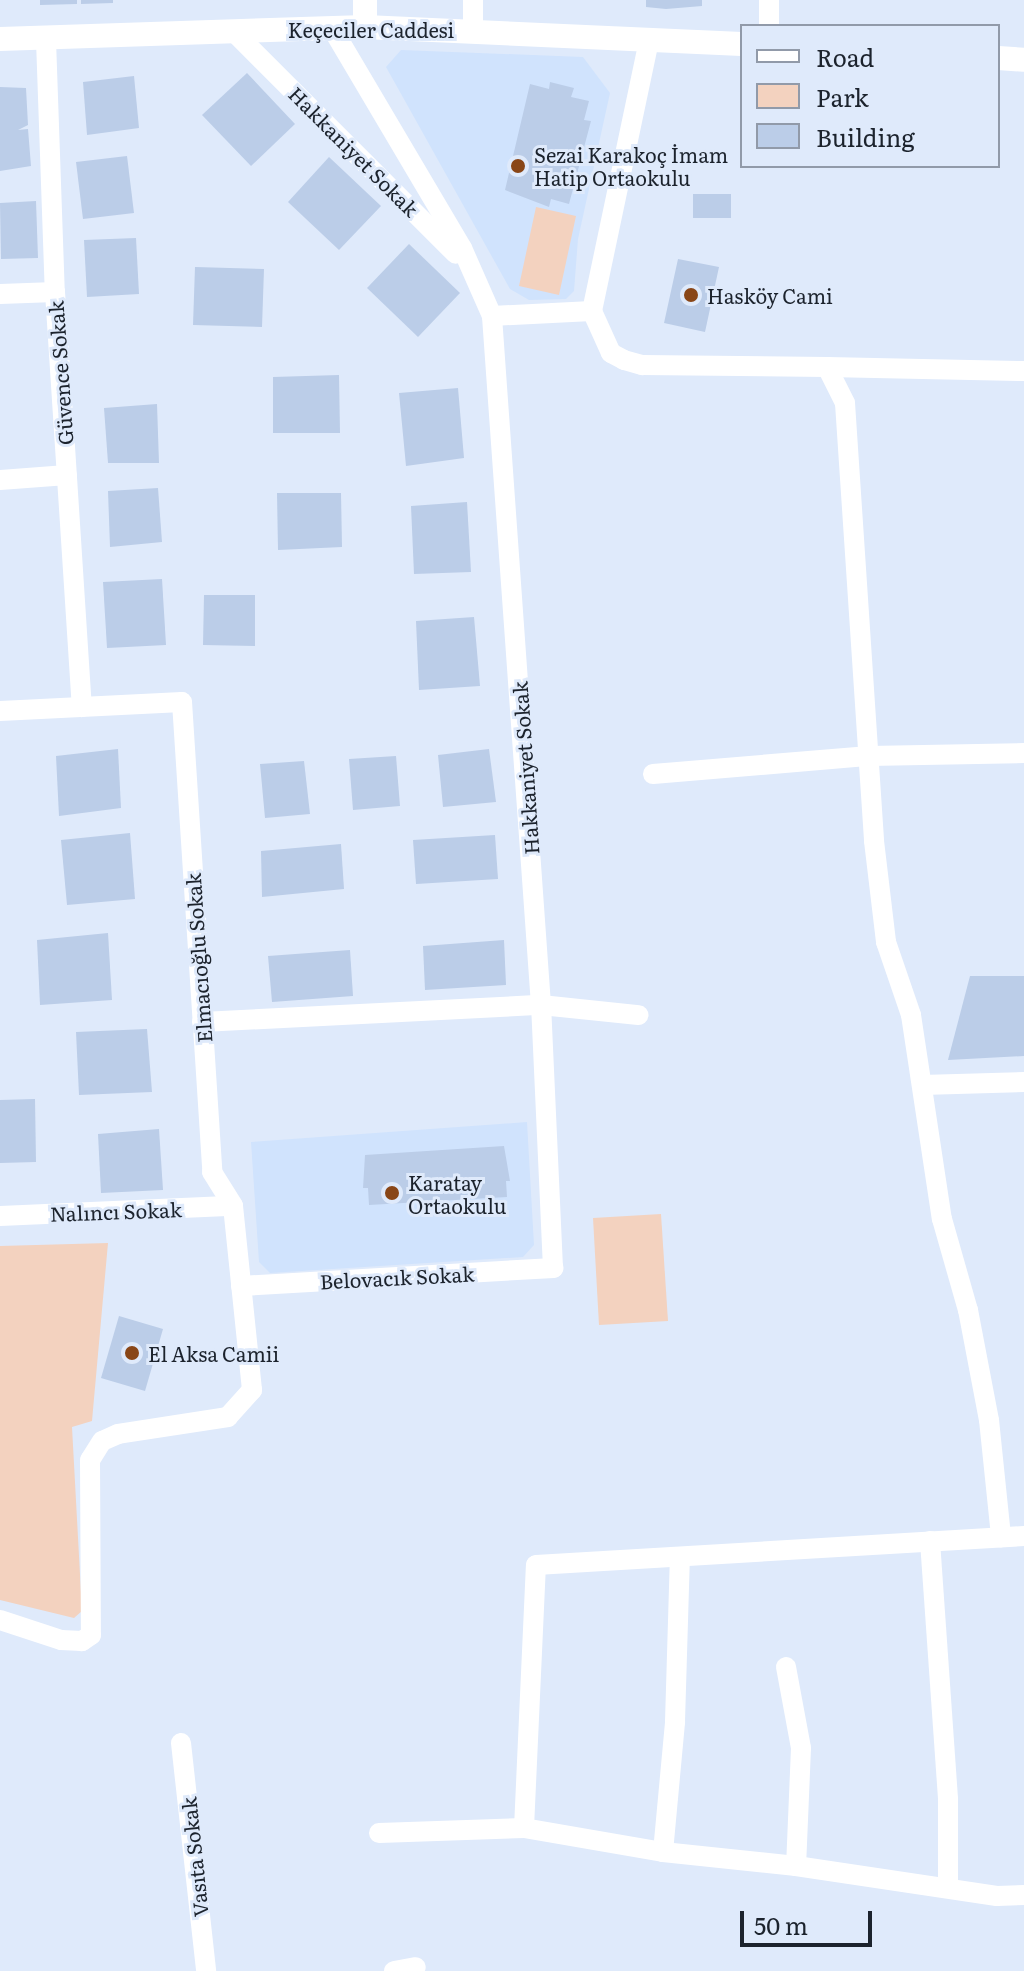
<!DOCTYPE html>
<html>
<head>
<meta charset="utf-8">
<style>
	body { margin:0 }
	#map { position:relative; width:1024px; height:1971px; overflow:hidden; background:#dfeafb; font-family:Literata,serif }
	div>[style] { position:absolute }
	.built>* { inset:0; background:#d0e3fd }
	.green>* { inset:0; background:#f3d2bf }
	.building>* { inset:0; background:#bbcde8 }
	.minor>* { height:20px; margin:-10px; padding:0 10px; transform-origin:10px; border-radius:10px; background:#fff }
	.tertiary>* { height:24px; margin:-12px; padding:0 12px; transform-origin:12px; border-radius:12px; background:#fff }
	.dots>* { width:22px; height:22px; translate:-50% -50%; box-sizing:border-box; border:4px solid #dfeafb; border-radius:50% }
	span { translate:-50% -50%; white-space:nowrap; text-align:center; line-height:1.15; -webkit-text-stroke:6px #dfeafb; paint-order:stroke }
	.street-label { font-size:20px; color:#1c232d }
	.poi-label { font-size:20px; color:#1c232d }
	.left { translate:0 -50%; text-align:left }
	.legend { position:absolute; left:740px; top:24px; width:260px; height:144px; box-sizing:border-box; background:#dfeafb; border:2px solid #919aa9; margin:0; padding:10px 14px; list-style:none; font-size:24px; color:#1c232d }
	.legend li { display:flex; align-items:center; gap:16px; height:40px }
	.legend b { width:40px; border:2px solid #919aa9 }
	.scale { position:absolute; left:740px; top:1911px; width:132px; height:36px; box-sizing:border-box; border:4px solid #1c232d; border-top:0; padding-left:10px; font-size:24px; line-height:28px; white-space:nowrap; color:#1c232d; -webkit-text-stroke:6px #dfeafb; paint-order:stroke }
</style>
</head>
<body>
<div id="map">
	<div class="built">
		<div style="clip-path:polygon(401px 50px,583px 57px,610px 93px,578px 239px,574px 291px,566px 299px,529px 300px,510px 289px,386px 67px)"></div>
		<div style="clip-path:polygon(527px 1122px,534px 1245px,523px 1257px,270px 1273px,259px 1262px,251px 1142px)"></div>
	</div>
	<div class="green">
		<div style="clip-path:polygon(536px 207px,576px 216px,559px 295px,519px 286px)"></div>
		<div style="clip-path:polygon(661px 1214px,668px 1321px,599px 1325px,593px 1218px)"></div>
		<div style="clip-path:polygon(108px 1243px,92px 1421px,72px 1427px,82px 1611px,74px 1618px,0 1600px,0 1246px)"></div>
	</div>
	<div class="building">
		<div style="clip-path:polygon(40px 0,77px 0,77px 4px,40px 5px)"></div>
		<div style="clip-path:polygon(81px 0,113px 0,113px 3px,81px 4px)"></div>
		<div style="clip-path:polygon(646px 0,702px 0,702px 6px,666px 9px,646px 7px)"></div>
		<div style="clip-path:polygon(247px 73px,295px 124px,251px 166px,202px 115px)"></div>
		<div style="clip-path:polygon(134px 76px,139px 128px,87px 135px,83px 82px)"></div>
		<div style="clip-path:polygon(550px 82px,574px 88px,571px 97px,589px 101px,584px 120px,591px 121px,569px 204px,551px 199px,549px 207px,505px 190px,530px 84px,549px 89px)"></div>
		<div style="clip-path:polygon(0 87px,26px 88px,28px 125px,18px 130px,28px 129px,31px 166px,0 171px)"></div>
		<div style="clip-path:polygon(127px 156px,134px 213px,83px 219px,76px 162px)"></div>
		<div style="clip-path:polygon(329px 157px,381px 206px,339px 250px,288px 202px)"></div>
		<div style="clip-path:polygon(693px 194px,731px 194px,731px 218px,693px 218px)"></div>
		<div style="clip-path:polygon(36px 201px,38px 258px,1px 259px,0 203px)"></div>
		<div style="clip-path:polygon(136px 238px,139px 294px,87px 297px,84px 240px)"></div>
		<div style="clip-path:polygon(409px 244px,460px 293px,418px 337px,367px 288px)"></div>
		<div style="clip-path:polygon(678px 259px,719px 267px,705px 332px,664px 323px)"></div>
		<div style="clip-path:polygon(195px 267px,264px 269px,262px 327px,193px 325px)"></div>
		<div style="clip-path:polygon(339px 375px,340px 433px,273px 433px,273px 377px)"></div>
		<div style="clip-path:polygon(458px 388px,464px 458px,406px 466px,399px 393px)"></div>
		<div style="clip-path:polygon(157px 404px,159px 463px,108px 463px,104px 408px)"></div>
		<div style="clip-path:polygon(158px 488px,162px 542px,110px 547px,108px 491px)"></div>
		<div style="clip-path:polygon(277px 493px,341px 493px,342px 547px,278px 550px)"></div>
		<div style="clip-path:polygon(467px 502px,471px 572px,414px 574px,411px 506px)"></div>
		<div style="clip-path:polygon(162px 579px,166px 645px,107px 648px,103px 582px)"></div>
		<div style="clip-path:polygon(204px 595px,255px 595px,255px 646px,203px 645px)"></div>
		<div style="clip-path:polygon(474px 617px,480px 686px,419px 690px,416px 621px)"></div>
		<div style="clip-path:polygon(118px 749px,121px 808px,59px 816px,56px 756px)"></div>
		<div style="clip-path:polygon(489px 749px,496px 802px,443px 807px,438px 755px)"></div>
		<div style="clip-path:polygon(396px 756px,400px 806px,353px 810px,349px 759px)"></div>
		<div style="clip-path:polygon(304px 761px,310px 814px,265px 818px,260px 764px)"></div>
		<div style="clip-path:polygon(130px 833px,135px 899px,67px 905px,61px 840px)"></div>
		<div style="clip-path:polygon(495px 835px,498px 879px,416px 884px,413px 840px)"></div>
		<div style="clip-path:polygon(341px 844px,344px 889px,262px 897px,261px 851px)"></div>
		<div style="clip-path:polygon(108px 933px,112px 1000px,40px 1005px,37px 940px)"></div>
		<div style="clip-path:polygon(504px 940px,506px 985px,425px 990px,423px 946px)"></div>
		<div style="clip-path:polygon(350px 950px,353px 996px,272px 1002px,268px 956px)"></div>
		<div style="clip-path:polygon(970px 976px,1024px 976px,1024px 1056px,948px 1060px)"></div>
		<div style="clip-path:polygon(147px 1029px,152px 1092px,79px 1095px,76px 1032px)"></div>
		<div style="clip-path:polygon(35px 1099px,36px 1162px,0 1163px,0 1100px)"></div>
		<div style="clip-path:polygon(159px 1129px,163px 1190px,101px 1193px,98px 1134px)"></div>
		<div style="clip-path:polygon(504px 1146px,510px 1181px,506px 1181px,507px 1197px,369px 1205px,368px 1188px,363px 1188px,365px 1155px)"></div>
		<div style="clip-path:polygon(119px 1316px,163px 1329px,145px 1391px,101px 1378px)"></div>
	</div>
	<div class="minor">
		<div style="left:769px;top:0;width:26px;rotate:90deg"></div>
		<div style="left:473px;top:29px;width:29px;rotate:-90deg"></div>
		<div style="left:233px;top:31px;width:315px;rotate:45deg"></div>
		<div style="left:46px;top:40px;width:252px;rotate:88deg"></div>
		<div style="left:55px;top:292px;width:416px;rotate:86.3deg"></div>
		<div style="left:0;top:294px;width:55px;rotate:-2.1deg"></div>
		<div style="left:592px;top:311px;width:46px;rotate:65.7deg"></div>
		<div style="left:611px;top:353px;width:15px;rotate:28deg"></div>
		<div style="left:624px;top:360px;width:19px;rotate:16deg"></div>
		<div style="left:642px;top:365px;width:185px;rotate:0.6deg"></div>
		<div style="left:827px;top:367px;width:40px;rotate:63.4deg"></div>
		<div style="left:845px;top:403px;width:439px;rotate:86.2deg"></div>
		<div style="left:874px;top:841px;width:102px;rotate:83.2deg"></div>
		<div style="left:886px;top:942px;width:77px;rotate:71.1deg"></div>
		<div style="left:911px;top:1015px;width:206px;rotate:81.4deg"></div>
		<div style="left:942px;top:1219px;width:95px;rotate:74.1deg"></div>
		<div style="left:968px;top:1310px;width:112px;rotate:79.2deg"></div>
		<div style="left:989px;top:1420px;width:118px;rotate:84.1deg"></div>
		<div style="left:492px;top:316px;width:100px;rotate:-2.9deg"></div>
		<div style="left:592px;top:311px;width:276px;rotate:-78.1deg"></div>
		<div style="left:827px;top:367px;width:197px;rotate:1.2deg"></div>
		<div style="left:0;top:480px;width:67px;rotate:-4.3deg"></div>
		<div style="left:0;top:711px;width:182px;rotate:-2.8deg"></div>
		<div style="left:182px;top:702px;width:471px;rotate:86.3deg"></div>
		<div style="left:212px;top:1172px;width:40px;rotate:58deg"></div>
		<div style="left:233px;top:1206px;width:185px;rotate:84.1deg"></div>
		<div style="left:252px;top:1390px;width:36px;rotate:132deg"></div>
		<div style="left:228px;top:1417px;width:111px;rotate:171.2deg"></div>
		<div style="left:118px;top:1434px;width:17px;rotate:156deg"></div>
		<div style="left:102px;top:1441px;width:22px;rotate:122deg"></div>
		<div style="left:90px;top:1460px;width:175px;rotate:89.7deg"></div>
		<div style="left:91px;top:1635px;width:11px;rotate:146deg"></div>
		<div style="left:82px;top:1641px;width:21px;rotate:-177deg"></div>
		<div style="left:61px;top:1640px;width:64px;rotate:-161.8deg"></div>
		<div style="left:653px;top:774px;width:217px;rotate:-4.8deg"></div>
		<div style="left:869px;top:756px;width:155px;rotate:-1.1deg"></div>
		<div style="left:202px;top:1022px;width:339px;rotate:-2.9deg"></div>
		<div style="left:541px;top:1005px;width:98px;rotate:5.9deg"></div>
		<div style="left:922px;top:1085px;width:102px;rotate:-1.7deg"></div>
		<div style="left:0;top:1216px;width:233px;rotate:-2.5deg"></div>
		<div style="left:241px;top:1286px;width:313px;rotate:-3.3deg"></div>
		<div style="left:553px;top:1268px;width:263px;rotate:-92.6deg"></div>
		<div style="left:541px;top:1005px;width:691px;rotate:-94.07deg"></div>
		<div style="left:492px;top:316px;width:74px;rotate:-113.8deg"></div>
		<div style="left:462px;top:248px;width:256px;rotate:-120.6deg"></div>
		<div style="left:930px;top:1541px;width:259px;rotate:86deg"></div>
		<div style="left:948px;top:1799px;width:87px;rotate:90deg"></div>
		<div style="left:786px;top:1667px;width:82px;rotate:79.5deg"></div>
		<div style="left:801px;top:1748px;width:118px;rotate:92.4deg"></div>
		<div style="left:181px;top:1743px;width:229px;rotate:83.7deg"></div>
		<div style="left:524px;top:1828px;width:263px;rotate:-87.4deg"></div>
		<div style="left:536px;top:1565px;width:489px;rotate:-3.4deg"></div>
		<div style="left:379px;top:1833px;width:145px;rotate:-2deg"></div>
		<div style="left:524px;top:1828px;width:141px;rotate:9.8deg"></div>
		<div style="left:663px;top:1852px;width:134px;rotate:6deg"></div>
		<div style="left:796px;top:1866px;width:203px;rotate:8.5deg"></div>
		<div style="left:997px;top:1896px;width:27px;rotate:-2deg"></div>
		<div style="left:663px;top:1852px;width:131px;rotate:-84.7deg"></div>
		<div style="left:675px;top:1722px;width:165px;rotate:-88.3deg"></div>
		<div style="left:394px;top:1971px;width:22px;rotate:-10deg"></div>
	</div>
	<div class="tertiary">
		<div style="left:365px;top:27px;width:27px;rotate:-90deg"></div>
		<div style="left:0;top:39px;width:365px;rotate:-1.9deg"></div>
		<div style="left:365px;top:27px;width:377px;rotate:2.6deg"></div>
		<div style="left:998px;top:58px;width:26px;rotate:4deg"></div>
	</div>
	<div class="dots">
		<div style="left:518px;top:166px;background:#894617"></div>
		<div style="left:691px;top:295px;background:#894617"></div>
		<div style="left:392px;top:1193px;background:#894617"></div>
		<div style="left:132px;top:1353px;background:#894617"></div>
	</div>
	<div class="street-label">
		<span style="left:371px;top:29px">Keçeciler Caddesi</span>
		<span style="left:354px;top:151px;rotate:45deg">Hakkaniyet Sokak</span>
		<span style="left:60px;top:373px;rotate:-94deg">Güvence Sokak</span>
		<span style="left:525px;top:768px;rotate:-94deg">Hakkaniyet Sokak</span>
		<span style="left:198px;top:958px;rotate:-94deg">Elmacıoğlu Sokak</span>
		<span style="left:116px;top:1211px;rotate:-2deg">Nalıncı Sokak</span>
		<span style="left:397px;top:1277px;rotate:-3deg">Belovacık Sokak</span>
		<span style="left:194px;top:1857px;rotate:-96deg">Vasıta Sokak</span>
	</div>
	<div class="poi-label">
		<span class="left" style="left:534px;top:166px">Sezai Karakoç İmam<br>Hatip Ortaokulu</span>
		<span class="left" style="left:707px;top:295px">Hasköy Cami</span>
		<span class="left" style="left:408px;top:1194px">Karatay<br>Ortaokulu</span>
		<span class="left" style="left:148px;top:1353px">El Aksa Camii</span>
	</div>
	<ul class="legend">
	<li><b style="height:10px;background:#fff"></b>Road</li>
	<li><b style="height:22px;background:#f3d2bf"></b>Park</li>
	<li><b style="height:22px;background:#bbcde8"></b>Building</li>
	</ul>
	<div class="scale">50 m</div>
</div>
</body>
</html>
